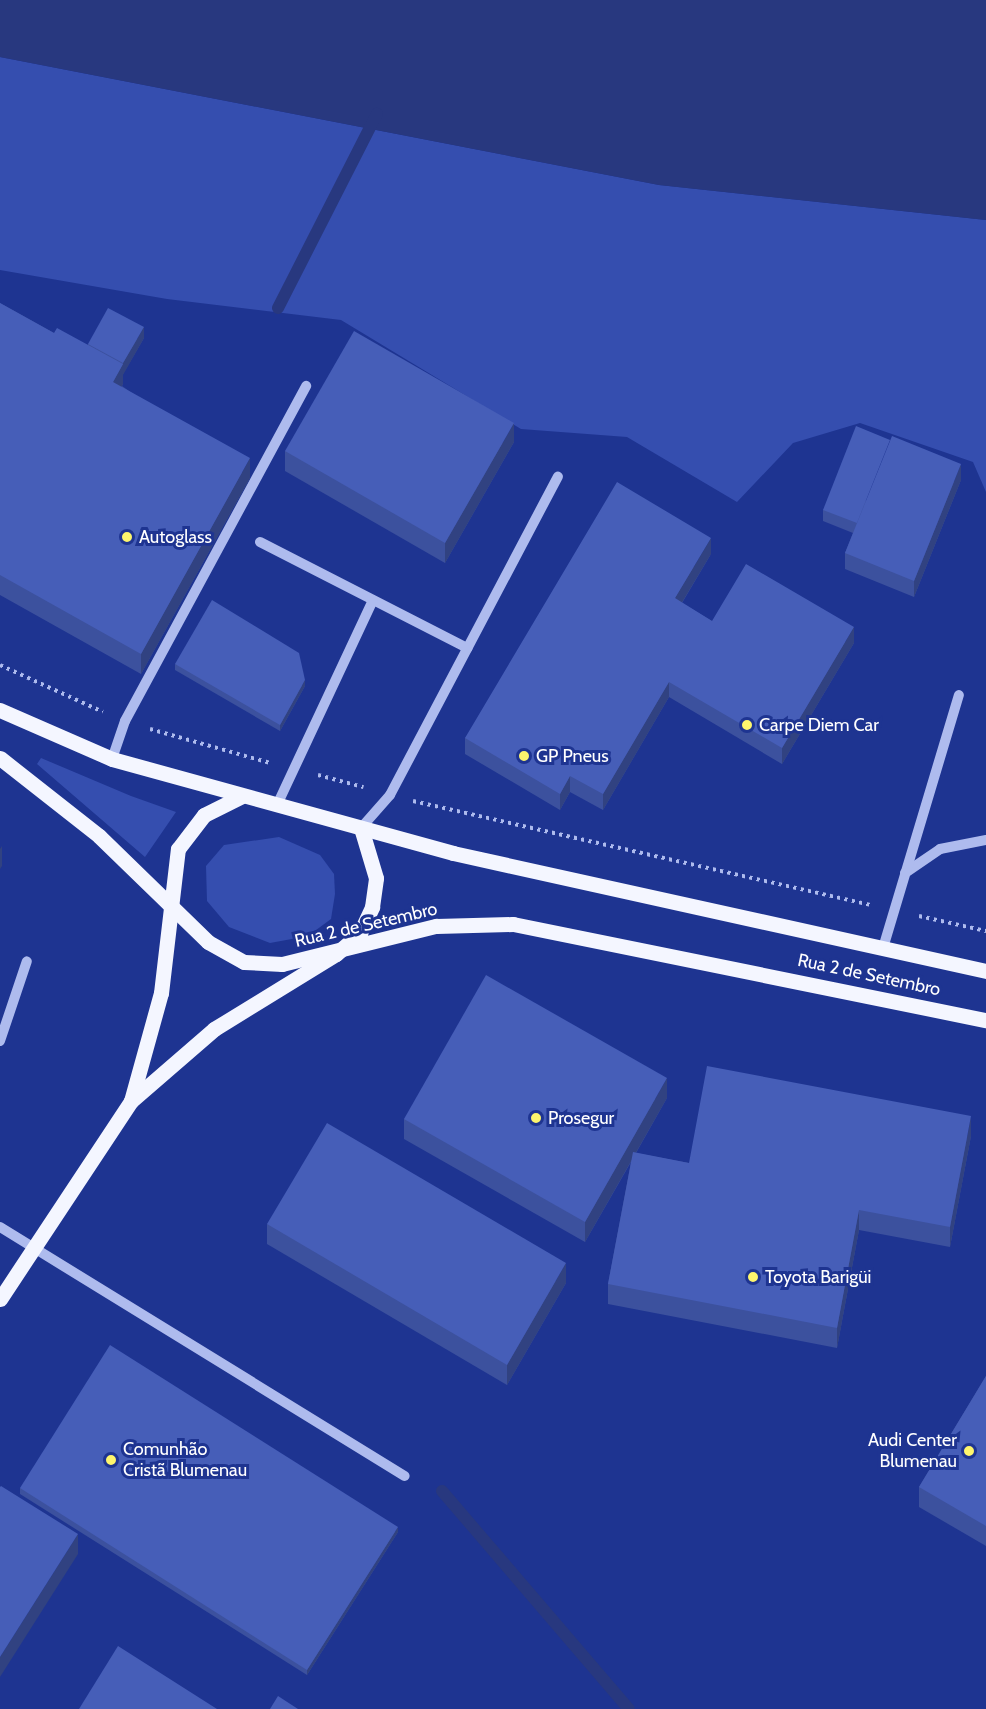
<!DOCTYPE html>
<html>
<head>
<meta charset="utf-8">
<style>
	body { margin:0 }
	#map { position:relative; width:986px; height:1709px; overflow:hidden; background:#1e3491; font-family:Cabin,sans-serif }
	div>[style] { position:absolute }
	.green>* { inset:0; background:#354eaf }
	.water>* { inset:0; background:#28387f }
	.stream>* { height:12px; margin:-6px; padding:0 6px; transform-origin:6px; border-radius:6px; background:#28387f }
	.path>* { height:4px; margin-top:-2px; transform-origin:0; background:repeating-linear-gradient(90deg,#aebbee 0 3px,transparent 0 7.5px) }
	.minor>* { height:10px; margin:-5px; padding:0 5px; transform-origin:5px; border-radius:5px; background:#aebbee }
	.major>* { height:15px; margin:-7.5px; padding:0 7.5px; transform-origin:7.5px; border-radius:7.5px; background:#f4f6ff }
	.wall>* { inset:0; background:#3c519e }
	.shaded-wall>* { inset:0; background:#314281 }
	.building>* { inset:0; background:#465eb8 }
	.dots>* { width:16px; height:16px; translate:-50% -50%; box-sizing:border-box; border:3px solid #1e3491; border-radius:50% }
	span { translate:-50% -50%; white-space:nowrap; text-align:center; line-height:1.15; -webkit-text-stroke:6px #1e3491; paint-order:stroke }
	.poi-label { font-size:18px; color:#fff }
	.left { translate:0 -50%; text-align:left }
	.right { translate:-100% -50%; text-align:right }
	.street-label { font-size:18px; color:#fff }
</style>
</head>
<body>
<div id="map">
	<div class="green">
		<div style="clip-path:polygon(0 57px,659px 185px,986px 220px,986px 492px,973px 462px,860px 423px,793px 443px,737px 502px,627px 437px,521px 429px,341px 320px,167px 299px,0 270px)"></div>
		<div style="clip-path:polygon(41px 758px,131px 796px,176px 812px,145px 857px,37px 764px)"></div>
		<div style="clip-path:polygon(279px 837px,320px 855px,334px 874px,335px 894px,331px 919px,308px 936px,270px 943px,229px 927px,207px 901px,206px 866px,224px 845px)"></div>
	</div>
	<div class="water">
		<div style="clip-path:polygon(0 0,986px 0,986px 220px,659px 185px,0 57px)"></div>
	</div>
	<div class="stream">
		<div style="left:278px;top:308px;width:218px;rotate:-63deg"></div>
		<div style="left:442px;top:1491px;width:287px;rotate:49.4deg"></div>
	</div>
	<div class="path">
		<div style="left:0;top:665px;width:113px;rotate:24.5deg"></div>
		<div style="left:150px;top:729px;width:125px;rotate:15.8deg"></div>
		<div style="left:318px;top:775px;width:47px;rotate:14.9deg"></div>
		<div style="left:413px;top:801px;width:470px;rotate:12.8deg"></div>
		<div style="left:919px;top:916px;width:69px;rotate:12.6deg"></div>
	</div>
	<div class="minor">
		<div style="left:260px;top:542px;width:233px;rotate:27.1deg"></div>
		<div style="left:112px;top:759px;width:40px;rotate:-71.1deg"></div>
		<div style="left:125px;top:721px;width:381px;rotate:-61.6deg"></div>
		<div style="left:277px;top:805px;width:226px;rotate:-64.9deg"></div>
		<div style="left:361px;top:828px;width:44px;rotate:-48.7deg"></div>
		<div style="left:390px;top:795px;width:360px;rotate:-62.2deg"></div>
		<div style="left:905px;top:873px;width:42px;rotate:-34.4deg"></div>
		<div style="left:940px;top:849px;width:47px;rotate:-11.1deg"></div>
		<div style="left:883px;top:948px;width:264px;rotate:-73.3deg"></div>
		<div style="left:0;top:1041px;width:84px;rotate:-71.4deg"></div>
		<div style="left:0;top:1227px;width:475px;rotate:31.6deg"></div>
	</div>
	<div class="major">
		<div style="left:0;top:710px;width:122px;rotate:23.6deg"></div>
		<div style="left:112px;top:759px;width:354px;rotate:15.4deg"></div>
		<div style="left:453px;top:853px;width:546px;rotate:12.48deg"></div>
		<div style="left:0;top:758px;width:126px;rotate:38.2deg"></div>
		<div style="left:99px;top:836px;width:152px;rotate:44.2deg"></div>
		<div style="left:208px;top:942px;width:41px;rotate:29.1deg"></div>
		<div style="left:244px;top:962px;width:38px;rotate:3deg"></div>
		<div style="left:282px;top:964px;width:159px;rotate:-13.9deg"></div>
		<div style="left:436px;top:926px;width:77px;rotate:-1.5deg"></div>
		<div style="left:513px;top:924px;width:483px;rotate:11.5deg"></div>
		<div style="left:131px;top:1101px;width:110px;rotate:-40.9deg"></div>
		<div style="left:214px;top:1029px;width:143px;rotate:-31.6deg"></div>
		<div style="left:336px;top:954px;width:32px;rotate:-41deg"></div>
		<div style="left:360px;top:933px;width:29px;rotate:-65deg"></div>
		<div style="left:372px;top:907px;width:29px;rotate:-82deg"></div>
		<div style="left:376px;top:878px;width:52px;rotate:-106.7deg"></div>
		<div style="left:0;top:1299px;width:237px;rotate:-56.5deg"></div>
		<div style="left:131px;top:1101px;width:112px;rotate:-74.5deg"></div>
		<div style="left:161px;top:993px;width:145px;rotate:-83.3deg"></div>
		<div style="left:178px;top:849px;width:43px;rotate:-52.6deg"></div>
		<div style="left:204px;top:815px;width:42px;rotate:-26.6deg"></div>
	</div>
	<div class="wall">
		<div style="clip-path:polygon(0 303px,54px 333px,88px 345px,88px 344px,144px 338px,123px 374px,123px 384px,122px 386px,250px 478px,141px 674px,0 595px)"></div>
		<div style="clip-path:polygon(514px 442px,445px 563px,285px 471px,285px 451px)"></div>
		<div style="clip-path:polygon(961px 480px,914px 597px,845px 569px,845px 553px,853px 533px,823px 521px,823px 510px)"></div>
		<div style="clip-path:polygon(711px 554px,682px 603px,712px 621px,854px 643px,782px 764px,669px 697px,603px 810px,570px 792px,560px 810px,465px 754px,465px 738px)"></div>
		<div style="clip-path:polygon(175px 664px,305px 686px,280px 731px,175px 670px)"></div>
		<div style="clip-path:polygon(667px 1098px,636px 1153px,689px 1163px,971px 1136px,950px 1247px,859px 1230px,837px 1348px,608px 1304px,608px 1284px,631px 1162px,585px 1242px,404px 1139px,404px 1119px)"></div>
		<div style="clip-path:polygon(267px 1224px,566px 1283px,507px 1385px,267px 1244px)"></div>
		<div style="clip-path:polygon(986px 1376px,986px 1546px,919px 1507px,919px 1487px)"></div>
		<div style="clip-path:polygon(20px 1488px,398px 1532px,307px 1675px,20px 1494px)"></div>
	</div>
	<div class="shaded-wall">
		<div style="clip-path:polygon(144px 327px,144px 338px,123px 375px,123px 363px)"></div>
		<div style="clip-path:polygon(123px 364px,123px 384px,113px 401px,113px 382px)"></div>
		<div style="clip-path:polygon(514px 423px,514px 442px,445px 563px,445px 543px)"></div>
		<div style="clip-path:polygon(250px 458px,250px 478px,141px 674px,141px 654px)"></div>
		<div style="clip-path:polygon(961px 464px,961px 480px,914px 597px,914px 581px)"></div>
		<div style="clip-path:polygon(711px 538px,711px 554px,675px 614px,675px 598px)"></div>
		<div style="clip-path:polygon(854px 627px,854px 643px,782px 764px,782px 748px)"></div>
		<div style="clip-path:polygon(305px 680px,305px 686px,280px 731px,280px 725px)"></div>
		<div style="clip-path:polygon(669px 682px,669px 697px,603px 810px,603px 794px)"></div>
		<div style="clip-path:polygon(570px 776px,570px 792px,560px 810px,560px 794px)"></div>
		<div style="clip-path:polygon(2px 846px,2px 866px,0 869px,0 849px)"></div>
		<div style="clip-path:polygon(667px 1078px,667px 1098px,585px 1242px,585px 1222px)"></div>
		<div style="clip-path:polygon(971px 1116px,971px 1136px,950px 1247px,950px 1227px)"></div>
		<div style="clip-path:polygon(859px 1210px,859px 1230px,837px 1348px,837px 1328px)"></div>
		<div style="clip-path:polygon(566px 1263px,566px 1283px,507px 1385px,507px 1365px)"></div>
		<div style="clip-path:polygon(398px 1527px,398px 1532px,307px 1675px,307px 1670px)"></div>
		<div style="clip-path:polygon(78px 1534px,78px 1554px,0 1677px,0 1657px)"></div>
	</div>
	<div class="building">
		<div style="clip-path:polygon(0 303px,54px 333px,57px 328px,123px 364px,113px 382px,250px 458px,141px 654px,0 575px)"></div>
		<div style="clip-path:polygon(108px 308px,144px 327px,123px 363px,88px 344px)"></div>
		<div style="clip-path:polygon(354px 331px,514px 423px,445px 543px,285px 451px)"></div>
		<div style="clip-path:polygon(856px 426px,890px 440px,857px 523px,823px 510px)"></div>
		<div style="clip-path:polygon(892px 436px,961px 464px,914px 581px,845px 553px)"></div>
		<div style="clip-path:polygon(617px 482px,711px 538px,675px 598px,712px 621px,746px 564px,854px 627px,782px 748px,669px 682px,603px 794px,570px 776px,560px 794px,465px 738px)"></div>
		<div style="clip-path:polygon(212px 600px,299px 653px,305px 680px,280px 725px,175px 664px)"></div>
		<div style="clip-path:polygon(486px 975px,667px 1078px,585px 1222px,404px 1119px)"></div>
		<div style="clip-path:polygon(707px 1066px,971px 1116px,950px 1227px,859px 1210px,837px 1328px,608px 1284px,633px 1152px,689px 1163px)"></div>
		<div style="clip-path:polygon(327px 1123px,566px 1263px,507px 1365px,267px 1224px)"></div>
		<div style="clip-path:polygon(110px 1345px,398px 1527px,307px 1670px,20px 1488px)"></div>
		<div style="clip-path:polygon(986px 1376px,986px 1526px,919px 1487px)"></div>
		<div style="clip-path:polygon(1px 1486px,78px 1534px,0 1657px,0 1487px)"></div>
		<div style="clip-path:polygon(118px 1646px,217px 1709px,79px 1709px)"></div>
		<div style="clip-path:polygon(278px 1696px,298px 1709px,270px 1709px)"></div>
	</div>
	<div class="dots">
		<div style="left:127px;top:537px;background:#fdf56d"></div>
		<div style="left:747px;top:725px;background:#fdf56d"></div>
		<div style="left:524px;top:756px;background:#fdf56d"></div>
		<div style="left:536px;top:1118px;background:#fdf56d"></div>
		<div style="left:753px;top:1277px;background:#fdf56d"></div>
		<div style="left:969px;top:1451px;background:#fdf56d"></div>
		<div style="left:111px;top:1460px;background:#fdf56d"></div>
	</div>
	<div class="poi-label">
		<span class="left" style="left:139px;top:537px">Autoglass</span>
		<span class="left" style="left:759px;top:725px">Carpe Diem Car</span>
		<span class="left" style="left:536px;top:756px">GP Pneus</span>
		<span class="left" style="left:548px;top:1118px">Prosegur</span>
		<span class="left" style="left:765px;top:1277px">Toyota Barigüi</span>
		<span class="right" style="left:957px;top:1451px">Audi Center<br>Blumenau</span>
		<span class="left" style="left:123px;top:1460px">Comunhão<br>Cristã Blumenau</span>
	</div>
	<div class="street-label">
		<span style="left:366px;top:925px;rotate:-13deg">Rua 2 de Setembro</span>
		<span style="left:869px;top:975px;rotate:12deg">Rua 2 de Setembro</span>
	</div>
</div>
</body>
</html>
